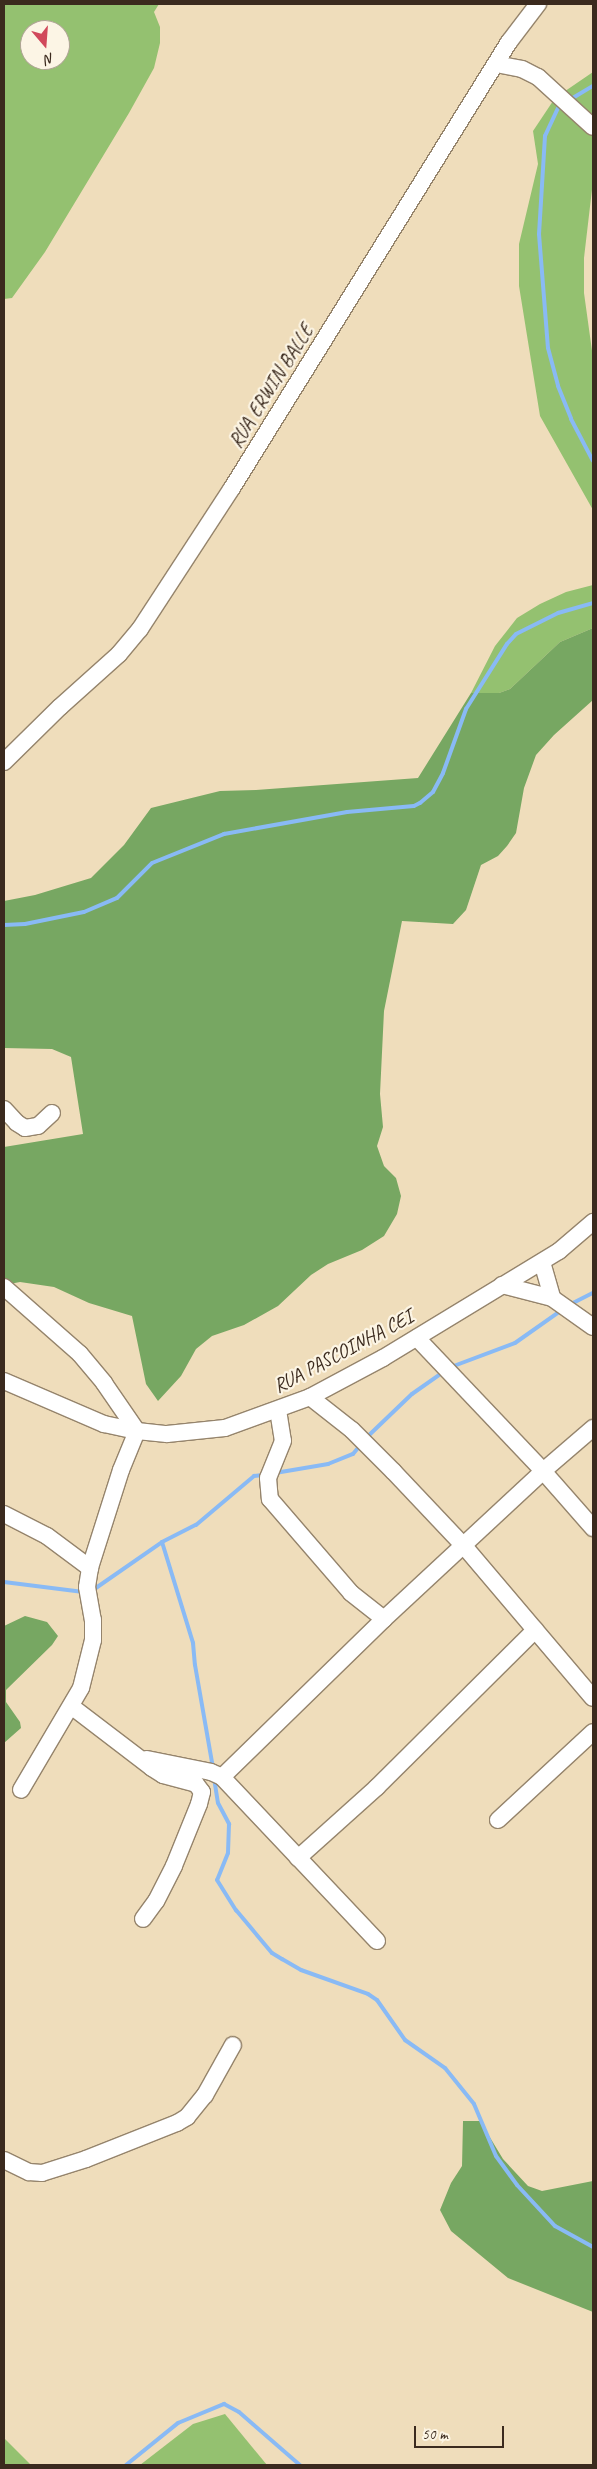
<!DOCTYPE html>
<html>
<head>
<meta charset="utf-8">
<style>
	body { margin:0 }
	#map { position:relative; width:597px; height:2469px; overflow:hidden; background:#efddbb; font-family:Caveat,sans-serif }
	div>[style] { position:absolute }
	.green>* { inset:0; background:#94c170 }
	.forest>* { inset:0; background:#77a762 }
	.stream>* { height:4px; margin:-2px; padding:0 2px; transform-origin:2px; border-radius:2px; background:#89baf5 }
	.roads { filter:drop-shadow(1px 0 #95846c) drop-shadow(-1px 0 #95846c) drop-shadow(0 1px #95846c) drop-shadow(0 -1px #95846c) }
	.minor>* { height:16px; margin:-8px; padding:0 8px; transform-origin:8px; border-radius:8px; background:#fff }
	span { translate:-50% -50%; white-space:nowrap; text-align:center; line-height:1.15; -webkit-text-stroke:4.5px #fcf5e5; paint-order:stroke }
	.street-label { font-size:20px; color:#3b2a1e }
	.frame { position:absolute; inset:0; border:5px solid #3b2a1e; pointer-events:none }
	.north { position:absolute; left:20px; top:20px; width:50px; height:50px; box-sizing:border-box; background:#fcf5e5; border:1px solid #afa495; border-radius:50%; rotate:162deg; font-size:14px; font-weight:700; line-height:20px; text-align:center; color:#3b2a1e }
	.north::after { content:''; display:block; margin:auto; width:18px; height:22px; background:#d1495b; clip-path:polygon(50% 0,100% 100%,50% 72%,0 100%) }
	.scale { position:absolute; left:414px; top:2426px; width:90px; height:22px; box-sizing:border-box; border:2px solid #3b2a1e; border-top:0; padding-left:6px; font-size:15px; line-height:18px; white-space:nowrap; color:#3b2a1e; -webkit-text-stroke:4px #fcf5e5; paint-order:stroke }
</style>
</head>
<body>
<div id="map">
	<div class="green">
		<div style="clip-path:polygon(evenodd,4px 4px,159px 4px,154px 12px,160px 27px,160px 43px,154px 68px,129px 113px,45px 252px,12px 298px,4px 299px,4px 4px,30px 30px,60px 30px,60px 60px,30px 60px,30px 30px)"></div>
		<div style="clip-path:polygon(593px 72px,593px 181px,584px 258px,584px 293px,593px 358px,593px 510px,540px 416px,519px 286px,519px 244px,538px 164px,533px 131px,555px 98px)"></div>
		<div style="clip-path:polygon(593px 585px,593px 628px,560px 642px,510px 689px,499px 693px,471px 693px,495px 646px,517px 618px,540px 604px,566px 592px)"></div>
		<div style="clip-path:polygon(225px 2414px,267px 2465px,140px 2465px,193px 2424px)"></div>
		<div style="clip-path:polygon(4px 2438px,31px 2465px,4px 2465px)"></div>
	</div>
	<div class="forest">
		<div style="clip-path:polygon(593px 628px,593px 700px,554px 735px,536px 755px,524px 788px,516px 833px,507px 846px,498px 856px,481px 865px,466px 910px,453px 924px,402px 921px,384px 1011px,380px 1094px,383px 1127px,377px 1146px,384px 1166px,396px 1178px,401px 1196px,397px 1214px,384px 1236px,362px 1250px,328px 1264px,311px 1275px,278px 1306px,244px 1325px,212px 1336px,196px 1349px,181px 1376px,158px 1401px,146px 1384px,132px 1316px,89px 1303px,54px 1287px,20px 1282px,4px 1285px,4px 1147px,83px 1134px,71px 1057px,52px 1049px,4px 1048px,4px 901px,35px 895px,91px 878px,124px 845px,151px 808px,220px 791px,256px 790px,418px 778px,471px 693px,499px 693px,510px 689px,560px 642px)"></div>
		<div style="clip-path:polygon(25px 1616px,47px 1622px,58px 1636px,52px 1645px,6px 1690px,6px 1702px,20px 1722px,21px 1728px,4px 1743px,4px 1626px)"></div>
		<div style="clip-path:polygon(463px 2121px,480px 2121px,503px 2159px,528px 2186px,542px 2191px,593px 2181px,593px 2312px,508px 2278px,451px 2231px,440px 2210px,451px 2183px,462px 2166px)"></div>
	</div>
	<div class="stream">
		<div style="left:571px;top:99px;width:26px;rotate:-31deg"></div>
		<div style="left:558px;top:108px;width:31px;rotate:115deg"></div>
		<div style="left:545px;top:136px;width:98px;rotate:93.5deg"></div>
		<div style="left:539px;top:234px;width:114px;rotate:85.5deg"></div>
		<div style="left:548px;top:348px;width:39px;rotate:75deg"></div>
		<div style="left:558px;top:386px;width:35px;rotate:68deg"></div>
		<div style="left:571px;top:419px;width:47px;rotate:62.4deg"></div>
		<div style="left:4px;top:925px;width:21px;rotate:-3deg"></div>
		<div style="left:25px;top:924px;width:60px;rotate:-11.5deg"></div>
		<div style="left:84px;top:912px;width:36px;rotate:-23deg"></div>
		<div style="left:117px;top:898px;width:49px;rotate:-45deg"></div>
		<div style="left:152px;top:863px;width:78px;rotate:-21.9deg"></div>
		<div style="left:224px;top:834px;width:125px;rotate:-10.1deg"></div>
		<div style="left:347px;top:812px;width:67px;rotate:-5.1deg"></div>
		<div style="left:414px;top:806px;width:7px;rotate:-27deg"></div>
		<div style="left:420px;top:803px;width:17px;rotate:-40deg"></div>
		<div style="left:433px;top:792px;width:21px;rotate:-62deg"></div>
		<div style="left:443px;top:773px;width:68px;rotate:-70.2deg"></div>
		<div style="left:466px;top:709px;width:77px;rotate:-57.8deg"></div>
		<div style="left:507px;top:644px;width:13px;rotate:-48deg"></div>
		<div style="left:516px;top:634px;width:47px;rotate:-26.6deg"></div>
		<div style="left:558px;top:613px;width:36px;rotate:-16deg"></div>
		<div style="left:569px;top:1305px;width:27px;rotate:-27deg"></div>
		<div style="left:451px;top:1367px;width:68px;rotate:-20.6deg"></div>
		<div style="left:515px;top:1343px;width:57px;rotate:-35.1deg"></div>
		<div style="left:365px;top:1439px;width:65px;rotate:-43.8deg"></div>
		<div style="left:412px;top:1394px;width:38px;rotate:-35deg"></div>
		<div style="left:275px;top:1473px;width:54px;rotate:-9.6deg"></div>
		<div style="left:328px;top:1464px;width:27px;rotate:-22deg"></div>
		<div style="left:353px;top:1454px;width:13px;rotate:-51deg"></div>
		<div style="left:162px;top:1542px;width:106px;rotate:72.9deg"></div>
		<div style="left:193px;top:1643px;width:22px;rotate:85deg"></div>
		<div style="left:195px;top:1665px;width:105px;rotate:80.1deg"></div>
		<div style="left:4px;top:1582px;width:80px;rotate:7.2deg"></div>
		<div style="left:93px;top:1590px;width:84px;rotate:-34.8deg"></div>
		<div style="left:162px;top:1542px;width:38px;rotate:-27deg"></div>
		<div style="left:196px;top:1525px;width:76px;rotate:-40.2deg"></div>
		<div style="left:254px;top:1476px;width:9px;rotate:-6deg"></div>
		<div style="left:214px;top:1778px;width:25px;rotate:81deg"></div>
		<div style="left:218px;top:1803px;width:24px;rotate:62deg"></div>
		<div style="left:229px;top:1824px;width:29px;rotate:92deg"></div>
		<div style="left:228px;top:1853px;width:29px;rotate:112deg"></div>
		<div style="left:217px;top:1880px;width:36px;rotate:58deg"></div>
		<div style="left:236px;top:1910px;width:56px;rotate:50.1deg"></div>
		<div style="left:272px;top:1953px;width:12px;rotate:31deg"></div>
		<div style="left:282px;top:1959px;width:22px;rotate:30deg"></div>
		<div style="left:301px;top:1970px;width:71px;rotate:19.7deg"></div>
		<div style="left:368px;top:1994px;width:11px;rotate:34deg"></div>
		<div style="left:377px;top:2000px;width:49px;rotate:55deg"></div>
		<div style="left:405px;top:2040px;width:49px;rotate:35deg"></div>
		<div style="left:445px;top:2068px;width:46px;rotate:51.1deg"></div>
		<div style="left:474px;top:2104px;width:56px;rotate:67.1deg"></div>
		<div style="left:496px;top:2156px;width:36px;rotate:54deg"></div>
		<div style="left:517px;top:2185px;width:56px;rotate:47.2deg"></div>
		<div style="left:555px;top:2226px;width:43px;rotate:28.9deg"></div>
		<div style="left:126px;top:2465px;width:67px;rotate:-38.9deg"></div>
		<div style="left:178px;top:2423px;width:50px;rotate:-22.4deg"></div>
		<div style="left:224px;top:2404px;width:17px;rotate:28deg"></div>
		<div style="left:239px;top:2412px;width:81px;rotate:41deg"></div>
	</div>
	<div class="roads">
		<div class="minor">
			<div style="left:496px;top:64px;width:26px;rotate:11deg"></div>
			<div style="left:522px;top:69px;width:18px;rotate:27deg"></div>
			<div style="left:538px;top:77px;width:74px;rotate:42.3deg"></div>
			<div style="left:4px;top:762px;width:78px;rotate:-44.5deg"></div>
			<div style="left:60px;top:707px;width:79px;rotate:-41.9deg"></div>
			<div style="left:119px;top:654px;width:33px;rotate:-50deg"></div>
			<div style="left:140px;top:629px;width:168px;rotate:-56.9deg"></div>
			<div style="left:232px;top:488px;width:525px;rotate:-58.16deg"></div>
			<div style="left:509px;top:42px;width:48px;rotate:-52.7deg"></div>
			<div style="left:4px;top:1109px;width:19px;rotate:47deg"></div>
			<div style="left:17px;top:1123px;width:9px;rotate:32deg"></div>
			<div style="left:25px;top:1128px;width:13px;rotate:-9deg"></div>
			<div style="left:38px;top:1126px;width:19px;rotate:-43deg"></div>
			<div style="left:542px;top:1262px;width:37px;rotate:74deg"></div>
			<div style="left:502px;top:1285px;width:52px;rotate:14.6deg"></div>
			<div style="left:552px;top:1298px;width:50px;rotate:35.3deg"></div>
			<div style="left:4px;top:1287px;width:101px;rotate:41.4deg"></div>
			<div style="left:80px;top:1354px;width:38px;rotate:50deg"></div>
			<div style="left:104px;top:1383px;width:58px;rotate:55.5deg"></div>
			<div style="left:137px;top:1431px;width:42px;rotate:112.3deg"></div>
			<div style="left:121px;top:1470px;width:103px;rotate:107.6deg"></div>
			<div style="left:90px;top:1568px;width:19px;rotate:99deg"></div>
			<div style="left:87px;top:1587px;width:34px;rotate:80deg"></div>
			<div style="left:93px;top:1620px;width:20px;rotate:90deg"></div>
			<div style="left:93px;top:1640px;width:49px;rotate:104deg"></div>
			<div style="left:81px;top:1688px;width:118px;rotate:120.5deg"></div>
			<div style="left:417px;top:1338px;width:183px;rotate:46.5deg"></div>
			<div style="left:543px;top:1471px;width:76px;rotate:48.7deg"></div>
			<div style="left:4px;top:1381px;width:109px;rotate:23.3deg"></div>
			<div style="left:104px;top:1424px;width:34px;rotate:12deg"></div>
			<div style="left:137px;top:1431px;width:30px;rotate:6deg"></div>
			<div style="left:167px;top:1434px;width:58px;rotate:-5.9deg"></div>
			<div style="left:225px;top:1428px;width:90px;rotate:-20deg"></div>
			<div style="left:310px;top:1397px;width:83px;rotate:-28.1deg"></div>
			<div style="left:383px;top:1358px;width:206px;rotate:-31.3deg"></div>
			<div style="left:559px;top:1251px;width:45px;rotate:-40.5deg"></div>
			<div style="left:310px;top:1397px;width:53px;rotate:38.2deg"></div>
			<div style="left:352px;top:1430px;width:59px;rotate:45deg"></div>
			<div style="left:394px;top:1472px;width:102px;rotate:46.6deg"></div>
			<div style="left:464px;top:1546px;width:199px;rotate:49.7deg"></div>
			<div style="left:278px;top:1410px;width:31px;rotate:81deg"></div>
			<div style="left:283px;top:1441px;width:40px;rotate:112deg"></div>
			<div style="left:268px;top:1478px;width:21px;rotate:85deg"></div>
			<div style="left:270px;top:1499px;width:124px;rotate:49.2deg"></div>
			<div style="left:351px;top:1593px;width:42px;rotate:38.2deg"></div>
			<div style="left:4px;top:1514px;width:48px;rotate:27.1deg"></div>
			<div style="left:47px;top:1536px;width:54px;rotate:36.7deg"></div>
			<div style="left:71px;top:1706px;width:102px;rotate:37.4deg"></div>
			<div style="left:152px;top:1768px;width:13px;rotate:32deg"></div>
			<div style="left:163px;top:1775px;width:34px;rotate:15deg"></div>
			<div style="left:196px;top:1784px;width:10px;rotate:53deg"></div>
			<div style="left:202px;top:1792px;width:12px;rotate:104deg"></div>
			<div style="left:199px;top:1804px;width:67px;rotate:112deg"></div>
			<div style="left:174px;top:1866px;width:39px;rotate:117deg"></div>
			<div style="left:156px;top:1901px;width:22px;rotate:126deg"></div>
			<div style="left:147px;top:1759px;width:65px;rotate:11.5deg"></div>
			<div style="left:211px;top:1772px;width:12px;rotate:24deg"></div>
			<div style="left:498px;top:1820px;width:129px;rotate:-42.8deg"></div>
			<div style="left:298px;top:1858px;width:106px;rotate:-41.9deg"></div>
			<div style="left:377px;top:1787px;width:223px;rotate:-44.8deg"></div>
			<div style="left:377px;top:1941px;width:226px;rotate:-133.4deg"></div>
			<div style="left:222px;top:1777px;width:226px;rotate:-44.3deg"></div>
			<div style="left:384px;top:1619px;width:217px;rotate:-42.9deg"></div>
			<div style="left:543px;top:1471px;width:66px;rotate:-40.7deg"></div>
			<div style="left:4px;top:2160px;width:28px;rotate:26deg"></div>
			<div style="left:29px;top:2172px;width:13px;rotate:4deg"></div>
			<div style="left:42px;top:2173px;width:46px;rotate:-17.7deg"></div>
			<div style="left:86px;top:2159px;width:98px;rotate:-21.6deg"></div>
			<div style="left:177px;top:2123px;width:12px;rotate:-31deg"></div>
			<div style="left:187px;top:2117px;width:28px;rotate:-51deg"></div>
			<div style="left:205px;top:2095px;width:57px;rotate:-60.8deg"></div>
		</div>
	</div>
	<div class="street-label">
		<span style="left:271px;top:386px;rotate:-58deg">RUA ERWIN BALLE</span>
		<span style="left:343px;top:1351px;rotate:-28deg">RUA PASCOINHA CEI</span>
	</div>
	<div class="frame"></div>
	<div class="north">N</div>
	<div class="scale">50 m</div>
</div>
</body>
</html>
